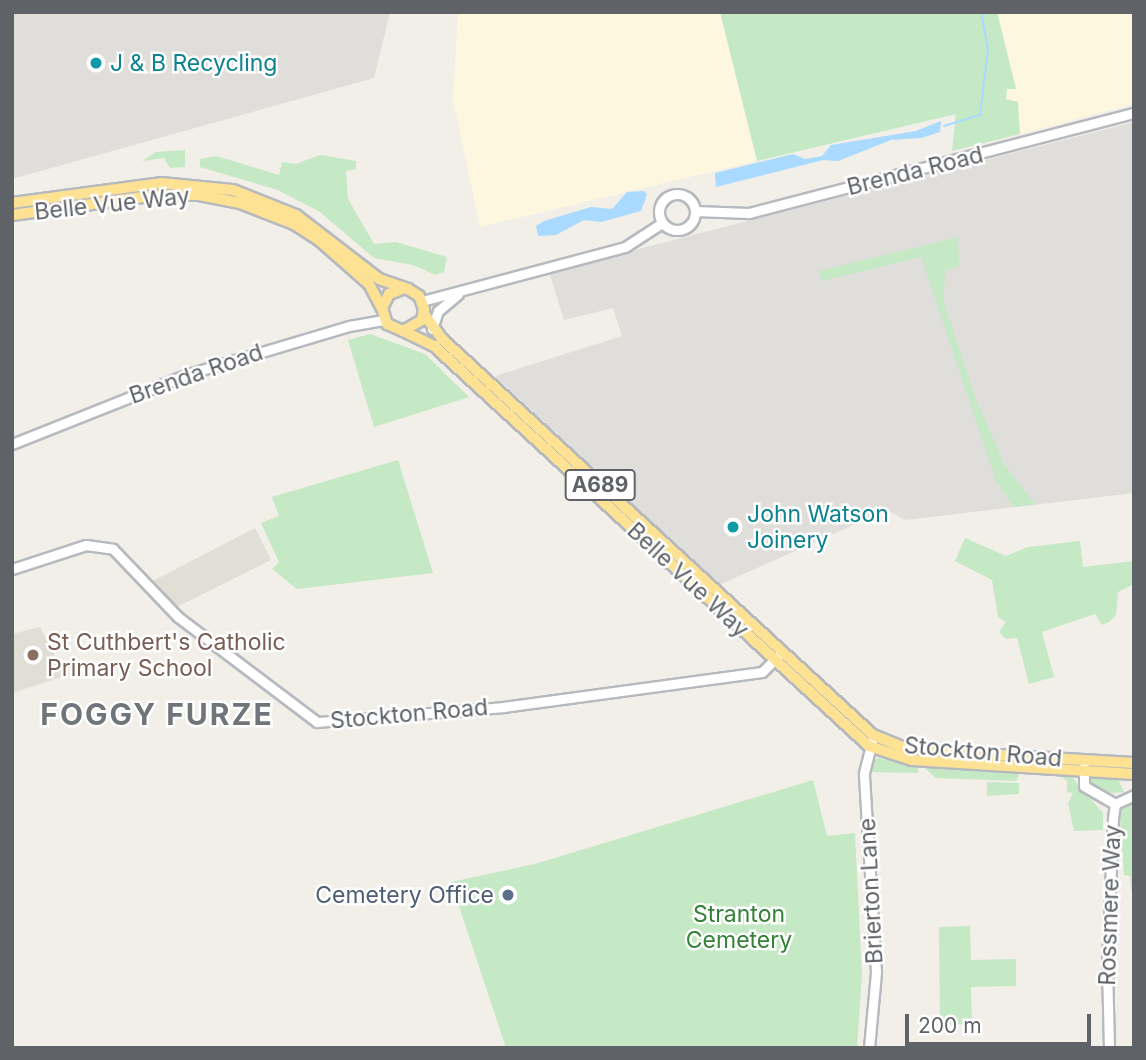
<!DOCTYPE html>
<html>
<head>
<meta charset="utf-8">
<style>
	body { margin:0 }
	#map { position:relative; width:1146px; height:1060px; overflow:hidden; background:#f1efe8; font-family:Inter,sans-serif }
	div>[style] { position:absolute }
	.commercial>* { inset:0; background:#fef7e0 }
	.industrial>* { inset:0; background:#e0deda }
	.education>* { inset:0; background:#e1ded6 }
	.green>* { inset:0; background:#c5e8c5 }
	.water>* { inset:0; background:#aadaff }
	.stream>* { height:2px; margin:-1px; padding:0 1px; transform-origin:1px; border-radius:1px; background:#aadaff }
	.roads { filter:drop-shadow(2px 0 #b6babf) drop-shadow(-2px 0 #b6babf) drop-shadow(0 2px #b6babf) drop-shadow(0 -2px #b6babf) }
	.secondary>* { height:9px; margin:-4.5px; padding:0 4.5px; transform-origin:4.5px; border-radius:4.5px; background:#fff }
	.secondary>.ring { margin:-4.5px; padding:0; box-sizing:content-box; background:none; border:9px solid #fff; border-radius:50% }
	.highway>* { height:10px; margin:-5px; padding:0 5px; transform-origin:5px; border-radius:5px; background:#fde293 }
	.dots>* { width:19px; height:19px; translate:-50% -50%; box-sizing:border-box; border:4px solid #fff; border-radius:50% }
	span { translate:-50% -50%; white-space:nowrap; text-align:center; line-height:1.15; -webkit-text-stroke:5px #fff; paint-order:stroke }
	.shield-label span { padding:2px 5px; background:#fff; border:2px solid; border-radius:5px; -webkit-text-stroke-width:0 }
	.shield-label { font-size:21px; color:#5f6368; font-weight:700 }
	.culture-label { font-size:23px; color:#0d838f }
	.left { translate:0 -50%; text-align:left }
	.street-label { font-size:23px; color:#5f6368 }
	.education-label { font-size:23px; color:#785e54 }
	.service-label { font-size:23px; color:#4e5e75 }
	.right { translate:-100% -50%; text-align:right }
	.park-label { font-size:23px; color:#348238 }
	.district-label { font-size:30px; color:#70757a; font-weight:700; letter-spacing:2px }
	.frame { position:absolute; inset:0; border:14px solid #5f6368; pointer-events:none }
	.scale { position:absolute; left:905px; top:1014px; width:186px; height:32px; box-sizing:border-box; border:4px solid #5f6368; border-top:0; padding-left:9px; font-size:21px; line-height:24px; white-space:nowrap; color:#5f6368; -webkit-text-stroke:5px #fff; paint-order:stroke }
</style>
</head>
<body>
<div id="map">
	<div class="commercial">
		<div style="clip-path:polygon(458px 12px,720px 12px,757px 161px,480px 227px,453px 100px)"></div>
		<div style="clip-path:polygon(997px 12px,1134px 12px,1134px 104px,1020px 134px,1017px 102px,1006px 100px,1007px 89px,1016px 88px)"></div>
	</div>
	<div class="industrial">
		<div style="clip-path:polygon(12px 12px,390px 12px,374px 78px,12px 179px)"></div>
		<div style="clip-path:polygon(1134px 122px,1134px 493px,905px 520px,887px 510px,719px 585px,495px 376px,622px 336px,613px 308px,564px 320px,549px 272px)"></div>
	</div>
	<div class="education">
		<div style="clip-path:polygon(255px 528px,271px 560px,177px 607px,151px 582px)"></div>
		<div style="clip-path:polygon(40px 627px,65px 676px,12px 693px,12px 634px)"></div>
	</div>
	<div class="green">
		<div style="clip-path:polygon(720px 12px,997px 12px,1016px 89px,1007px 89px,1006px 99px,1018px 102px,1020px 134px,952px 151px,956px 114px,757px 161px)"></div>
		<div style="clip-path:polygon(185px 150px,185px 167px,170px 168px,164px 158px,142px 161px,156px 152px)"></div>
		<div style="clip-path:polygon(320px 155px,356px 161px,356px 169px,346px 171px,348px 199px,374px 244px,396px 242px,447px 257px,444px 272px,435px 275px,413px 265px,374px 258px,320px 212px,278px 190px,200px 167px,200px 159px,216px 156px,279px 175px,282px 162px,296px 164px)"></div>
		<div style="clip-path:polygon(958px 237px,959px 267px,945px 270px,944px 302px,974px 394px,1004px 464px,1035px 504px,1013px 507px,996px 481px,921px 257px,822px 281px,819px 271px)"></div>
		<div style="clip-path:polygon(370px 334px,425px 354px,469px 397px,374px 427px,348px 340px)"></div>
		<div style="clip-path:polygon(398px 460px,433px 573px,297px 589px,272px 569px,279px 562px,261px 523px,279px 516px,272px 497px)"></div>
		<div style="clip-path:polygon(965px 538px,1006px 556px,1028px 547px,1080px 541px,1083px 567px,1134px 561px,1134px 584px,1118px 592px,1116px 615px,1109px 622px,1102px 625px,1095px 614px,1042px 632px,1054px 677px,1029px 684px,1017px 638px,1006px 639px,999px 632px,1006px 622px,998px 617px,992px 580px,955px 561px)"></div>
		<div style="clip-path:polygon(878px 758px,918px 766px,918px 773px,869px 772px,870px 764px)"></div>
		<div style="clip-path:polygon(922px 766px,1017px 772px,1019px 776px,1016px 781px,936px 778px)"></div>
		<div style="clip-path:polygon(1060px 776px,1071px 776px,1103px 813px,1103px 830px,1074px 831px,1068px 803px,1073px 793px,1067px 792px,1067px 781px)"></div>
		<div style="clip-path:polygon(1085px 777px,1118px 779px,1124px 792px,1110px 793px,1092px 787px)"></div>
		<div style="clip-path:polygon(813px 780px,827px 836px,855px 833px,862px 975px,857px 1048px,506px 1048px,451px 882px,535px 864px)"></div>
		<div style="clip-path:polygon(987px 782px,1019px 783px,1019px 794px,987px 796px)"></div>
		<div style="clip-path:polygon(1134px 801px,1134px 912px,1130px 876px,1124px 875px,1119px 808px)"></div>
		<div style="clip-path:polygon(970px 926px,971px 960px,1016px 959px,1016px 986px,971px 987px,972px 1024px,940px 1025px,939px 927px)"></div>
	</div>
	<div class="water">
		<div style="clip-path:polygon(941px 121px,940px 132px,921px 138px,891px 140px,838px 161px,823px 160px,716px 187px,715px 173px,793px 154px,805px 159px,822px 156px,831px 145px,916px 131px)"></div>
		<div style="clip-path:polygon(643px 191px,647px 194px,641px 211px,601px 222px,584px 220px,556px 235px,538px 236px,536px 226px,544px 221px,591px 207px,612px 209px,627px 192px)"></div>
	</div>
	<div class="stream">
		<div style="left:944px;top:126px;width:38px;rotate:-17deg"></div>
		<div style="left:980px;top:115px;width:65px;rotate:-83deg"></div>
		<div style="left:988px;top:50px;width:39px;rotate:-100deg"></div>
	</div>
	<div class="roads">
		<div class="secondary">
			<div class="ring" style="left:659px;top:194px;width:27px;height:27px"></div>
			<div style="left:695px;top:211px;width:54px;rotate:2.1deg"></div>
			<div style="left:749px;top:213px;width:398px;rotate:-14.6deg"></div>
			<div style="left:422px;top:301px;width:210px;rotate:-14.9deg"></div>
			<div style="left:625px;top:247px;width:44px;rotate:-33deg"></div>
			<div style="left:432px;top:329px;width:19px;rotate:-72deg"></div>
			<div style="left:438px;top:311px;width:26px;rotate:-40deg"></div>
			<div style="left:12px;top:444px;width:189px;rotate:-21.7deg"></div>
			<div style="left:188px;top:374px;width:168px;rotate:-16.6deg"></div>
			<div style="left:349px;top:326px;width:36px;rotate:-10deg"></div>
			<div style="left:12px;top:569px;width:78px;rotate:-18deg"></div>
			<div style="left:86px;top:545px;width:27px;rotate:8deg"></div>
			<div style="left:113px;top:549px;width:94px;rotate:46.3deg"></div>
			<div style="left:178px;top:617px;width:174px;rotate:37.1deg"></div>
			<div style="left:317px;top:722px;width:187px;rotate:-4.6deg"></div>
			<div style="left:503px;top:707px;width:261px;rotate:-7.7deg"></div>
			<div style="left:762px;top:672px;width:23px;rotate:-45deg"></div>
			<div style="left:1084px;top:767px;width:19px;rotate:90deg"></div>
			<div style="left:1084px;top:786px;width:36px;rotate:30deg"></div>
			<div style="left:869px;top:1048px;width:76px;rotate:-84.7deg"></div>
			<div style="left:876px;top:972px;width:199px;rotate:-93.5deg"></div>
			<div style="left:864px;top:773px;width:34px;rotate:-76deg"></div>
			<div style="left:1109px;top:1048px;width:82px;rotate:-91.4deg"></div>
			<div style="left:1107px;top:966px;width:148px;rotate:-87.7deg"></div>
			<div style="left:1113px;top:818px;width:14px;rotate:-82deg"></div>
			<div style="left:1115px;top:804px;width:21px;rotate:-25deg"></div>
		</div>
		<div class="highway">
			<div style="left:12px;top:203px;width:150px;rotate:-7.6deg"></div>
			<div style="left:161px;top:183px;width:72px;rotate:5.6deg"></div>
			<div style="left:233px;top:190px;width:68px;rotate:21.6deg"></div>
			<div style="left:296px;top:215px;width:105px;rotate:37.6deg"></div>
			<div style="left:379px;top:279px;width:31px;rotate:19deg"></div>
			<div style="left:408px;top:289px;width:13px;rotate:32deg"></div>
			<div style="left:419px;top:296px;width:14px;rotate:69deg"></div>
			<div style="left:424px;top:309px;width:11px;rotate:100deg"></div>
			<div style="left:422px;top:320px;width:22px;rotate:150deg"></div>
			<div style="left:403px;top:331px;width:17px;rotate:-156deg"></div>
			<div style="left:387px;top:324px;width:17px;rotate:-107deg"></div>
			<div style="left:382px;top:308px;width:16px;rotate:-63deg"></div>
			<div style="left:389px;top:294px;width:14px;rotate:-21deg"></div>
			<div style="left:12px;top:215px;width:147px;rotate:-7.8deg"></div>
			<div style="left:158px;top:195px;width:41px"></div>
			<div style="left:199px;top:195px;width:42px;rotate:11deg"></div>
			<div style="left:240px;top:203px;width:58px;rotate:21.3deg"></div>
			<div style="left:294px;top:224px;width:31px;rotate:33deg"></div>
			<div style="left:320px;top:241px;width:65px;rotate:41.3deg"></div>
			<div style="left:369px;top:284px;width:27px;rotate:62deg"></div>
			<div style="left:424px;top:314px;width:31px;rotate:54deg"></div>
			<div style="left:442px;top:339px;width:585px;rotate:42.58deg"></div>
			<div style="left:873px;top:735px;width:31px;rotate:22deg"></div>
			<div style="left:902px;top:747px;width:31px;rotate:7deg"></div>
			<div style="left:933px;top:751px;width:201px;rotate:3.4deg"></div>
			<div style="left:403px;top:331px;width:34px;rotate:26deg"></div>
			<div style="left:434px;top:346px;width:591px;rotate:42.6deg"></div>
			<div style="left:869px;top:746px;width:45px;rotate:18deg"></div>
			<div style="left:912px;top:760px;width:222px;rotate:3.6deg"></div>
		</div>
	</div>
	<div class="dots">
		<div style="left:96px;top:63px;background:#0f9aa8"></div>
		<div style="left:733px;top:527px;background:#0f9aa8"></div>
		<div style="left:33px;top:655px;background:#8d6e63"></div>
		<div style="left:508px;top:895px;background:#5c6f8a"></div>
	</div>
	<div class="shield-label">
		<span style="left:600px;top:485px">A689</span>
	</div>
	<div class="culture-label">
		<span class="left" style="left:110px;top:63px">J &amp; B Recycling</span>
		<span class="left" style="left:747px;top:527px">John Watson<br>Joinery</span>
	</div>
	<div class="street-label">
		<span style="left:915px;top:171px;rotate:-14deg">Brenda Road</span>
		<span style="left:112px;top:204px;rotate:-6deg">Belle Vue Way</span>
		<span style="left:196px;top:374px;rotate:-19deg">Brenda Road</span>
		<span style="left:688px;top:580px;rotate:43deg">Belle Vue Way</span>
		<span style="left:409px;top:714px;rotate:-5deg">Stockton Road</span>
		<span style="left:983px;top:752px;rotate:5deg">Stockton Road</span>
		<span style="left:871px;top:891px;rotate:-93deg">Brierton Lane</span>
		<span style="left:1110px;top:905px;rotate:-88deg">Rossmere Way</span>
	</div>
	<div class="education-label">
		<span class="left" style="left:47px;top:655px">St Cuthbert's Catholic<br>Primary School</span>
	</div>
	<div class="service-label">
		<span class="right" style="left:494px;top:895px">Cemetery Office</span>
	</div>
	<div class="park-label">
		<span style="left:739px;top:927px">Stranton<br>Cemetery</span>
	</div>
	<div class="district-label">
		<span style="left:157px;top:714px">FOGGY FURZE</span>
	</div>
	<div class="frame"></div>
	<div class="scale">200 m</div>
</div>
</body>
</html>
